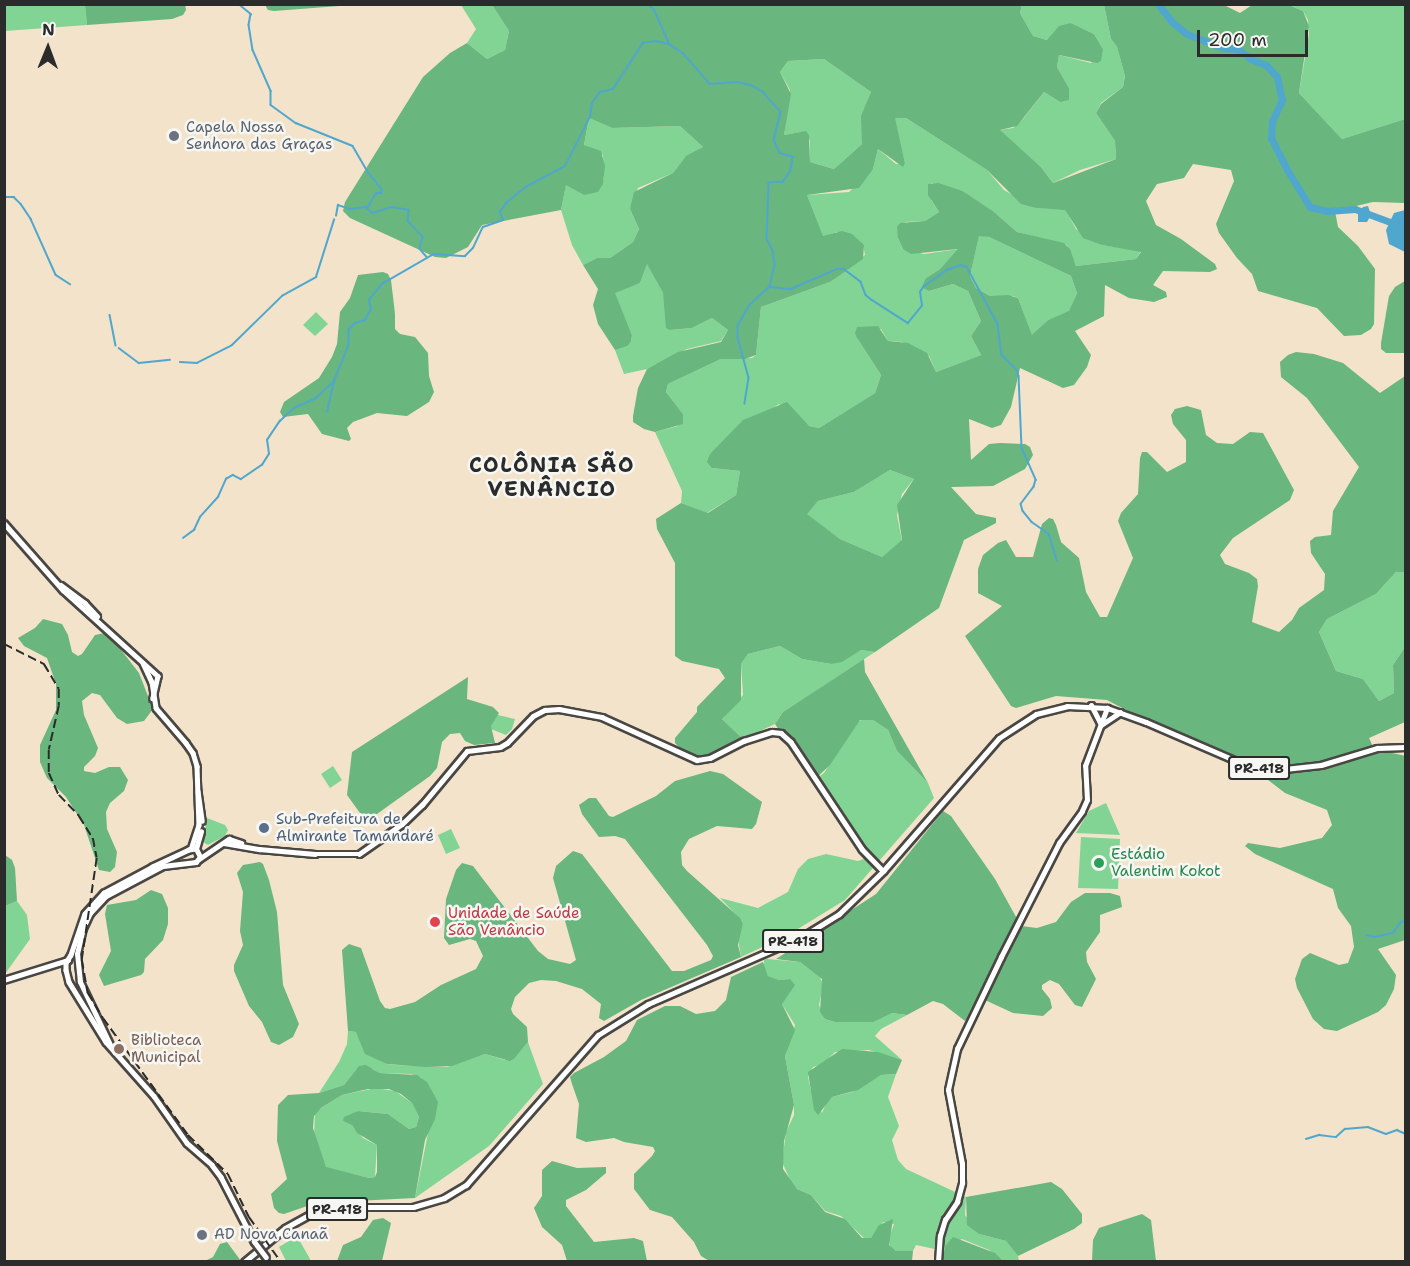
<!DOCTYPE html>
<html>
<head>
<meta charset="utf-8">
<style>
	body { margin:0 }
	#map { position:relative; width:1410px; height:1266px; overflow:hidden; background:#f2e3ca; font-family:"Shantell Sans",sans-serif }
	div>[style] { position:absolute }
	.green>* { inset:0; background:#82d495 }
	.forest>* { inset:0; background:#69b67e }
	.water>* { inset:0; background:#50a7cd }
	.stream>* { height:1.5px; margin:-0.75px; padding:0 0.75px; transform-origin:0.75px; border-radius:0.75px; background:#50a7cd }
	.river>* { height:7px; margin:-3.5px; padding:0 3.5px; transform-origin:3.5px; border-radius:3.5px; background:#50a7cd }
	.roads { filter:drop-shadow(2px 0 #494743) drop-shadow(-2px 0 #494743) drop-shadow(0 2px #494743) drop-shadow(0 -2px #494743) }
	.secondary>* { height:4.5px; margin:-2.25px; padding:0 2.25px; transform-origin:2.25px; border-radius:2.25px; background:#fff }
	.trunk>* { height:5px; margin:-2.5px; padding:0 2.5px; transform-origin:2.5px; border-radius:2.5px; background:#fff }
	.rail>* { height:1.5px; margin-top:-0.75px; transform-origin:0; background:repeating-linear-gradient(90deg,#2b2b2b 0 9px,transparent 0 13.5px) }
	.bridges { filter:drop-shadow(2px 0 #494743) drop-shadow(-2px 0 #494743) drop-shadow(0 2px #494743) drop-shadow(0 -2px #494743) }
	.secondary-bridge>* { height:4.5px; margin:-2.25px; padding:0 2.25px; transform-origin:2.25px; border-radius:2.25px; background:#fff }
	.dots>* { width:16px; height:16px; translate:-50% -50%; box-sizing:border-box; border:3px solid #f6f6f2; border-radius:50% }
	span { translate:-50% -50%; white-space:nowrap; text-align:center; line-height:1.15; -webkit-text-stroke:5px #f6f6f2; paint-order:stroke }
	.shield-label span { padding:2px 4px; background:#f6f6f2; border:2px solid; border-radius:4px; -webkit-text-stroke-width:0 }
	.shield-label { font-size:14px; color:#2b2b2b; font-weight:700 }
	.worship-label { font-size:15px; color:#5b616d }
	.left { translate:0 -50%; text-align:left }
	.service-label { font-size:15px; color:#4e5e75 }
	.leisure-label { font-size:15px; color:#27864d }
	.health-label { font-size:15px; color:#be3a42 }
	.education-label { font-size:15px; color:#785e54 }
	.district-label { font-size:21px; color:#2b2b2b; font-weight:700; letter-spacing:1.5px }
	.frame { position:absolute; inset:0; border:6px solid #2b2b2b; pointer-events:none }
	.north { position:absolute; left:18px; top:18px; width:60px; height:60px; -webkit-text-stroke:4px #f6f6f2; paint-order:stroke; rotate:1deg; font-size:16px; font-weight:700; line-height:24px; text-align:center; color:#2b2b2b }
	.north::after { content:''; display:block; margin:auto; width:21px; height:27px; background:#2b2b2b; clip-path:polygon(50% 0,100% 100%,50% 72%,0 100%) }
	.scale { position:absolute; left:1197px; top:30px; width:111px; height:27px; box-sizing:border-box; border:3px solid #2b2b2b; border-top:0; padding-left:8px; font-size:18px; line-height:21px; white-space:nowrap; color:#2b2b2b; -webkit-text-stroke:4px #f6f6f2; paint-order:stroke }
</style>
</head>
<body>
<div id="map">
	<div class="green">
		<div style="clip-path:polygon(5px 5px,85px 5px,87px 25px,5px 31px)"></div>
		<div style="clip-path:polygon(461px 5px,492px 5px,509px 31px,505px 50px,487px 59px,467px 43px,476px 29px)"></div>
		<div style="clip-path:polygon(1022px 5px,1104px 5px,1111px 39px,1117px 47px,1125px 76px,1123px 87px,1101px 103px,1096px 113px,1115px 141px,1116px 159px,1080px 170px,1053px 183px,1041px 167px,999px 130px,1013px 128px,1023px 119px,1044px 92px,1060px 102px,1069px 88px,1057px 67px,1059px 55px,1091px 63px,1103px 49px,1094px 34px,1071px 23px,1047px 40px,1033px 36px,1020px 13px)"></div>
		<div style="clip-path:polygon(1289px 5px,1405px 5px,1405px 119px,1342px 139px,1299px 93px,1309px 34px,1308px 20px,1303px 11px)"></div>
		<div style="clip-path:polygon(824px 59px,871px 92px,862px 116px,862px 144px,834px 169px,810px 162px,810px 140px,801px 132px,784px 135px,790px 90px,780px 72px,788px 61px)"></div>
		<div style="clip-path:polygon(589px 118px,612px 128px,680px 126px,703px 147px,684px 159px,673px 173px,638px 188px,630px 209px,639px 229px,633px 242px,610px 258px,597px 258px,583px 265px,572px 245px,561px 210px,566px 184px,584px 195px,604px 179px,603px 155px,584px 145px)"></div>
		<div style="clip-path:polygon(894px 118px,906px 118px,987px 170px,1004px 190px,1036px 208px,1065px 209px,1076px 229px,1102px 245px,1141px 251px,1136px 259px,1076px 266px,1067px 245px,1017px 232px,993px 211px,963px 191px,931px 183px,931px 200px,939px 212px,925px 221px,905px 222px,898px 238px,903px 249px,924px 254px,959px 249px,940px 269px,926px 278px,929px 291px,953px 284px,968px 291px,981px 321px,971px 336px,981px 355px,936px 372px,929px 356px,902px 342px,888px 341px,881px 329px,857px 338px,881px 375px,875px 393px,819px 428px,809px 426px,779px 404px,710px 454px,712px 468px,740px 471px,736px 495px,707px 513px,681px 503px,682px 491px,655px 432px,678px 426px,683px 414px,666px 392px,668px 384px,721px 359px,752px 358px,756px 355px,761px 307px,830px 282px,865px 255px,863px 245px,837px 232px,823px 237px,807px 195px,849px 192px,873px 169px,878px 149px,896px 164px,905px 163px)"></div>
		<div style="clip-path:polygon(979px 235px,989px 237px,1071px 276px,1077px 293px,1069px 312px,1048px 320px,1032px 336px,1018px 298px,1013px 296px,990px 296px,976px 288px,970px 276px)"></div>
		<div style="clip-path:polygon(647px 263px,663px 293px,670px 330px,692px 328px,712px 318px,728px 330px,721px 341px,687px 349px,647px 369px,624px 374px,615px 350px,627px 345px,631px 342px,632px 335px,614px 292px,640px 283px)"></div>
		<div style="clip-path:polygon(316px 312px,328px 324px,315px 336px,303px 325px)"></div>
		<div style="clip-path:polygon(890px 470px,914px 479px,902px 494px,897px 515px,902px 541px,882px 557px,840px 539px,806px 514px,818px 501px,854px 492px)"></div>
		<div style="clip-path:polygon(1396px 572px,1405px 572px,1405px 647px,1393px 665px,1394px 693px,1379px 701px,1363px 679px,1336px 671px,1319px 632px,1327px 619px,1376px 594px)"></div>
		<div style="clip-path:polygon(780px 646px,802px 659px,831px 664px,861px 650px,875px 652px,783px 712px,775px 724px,743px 739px,722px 719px,743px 695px,741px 664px,748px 654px)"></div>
		<div style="clip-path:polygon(493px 714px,515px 719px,512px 729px,506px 735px,478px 724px)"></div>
		<div style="clip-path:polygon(865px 718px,873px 720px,888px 730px,897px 751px,928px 783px,934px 798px,845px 900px,788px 935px,741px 957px,738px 939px,743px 922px,720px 898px,758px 908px,788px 892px,798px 869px,808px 859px,826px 854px,858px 861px,864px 859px,863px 849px,840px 823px,813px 781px,824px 773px,856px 723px)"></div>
		<div style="clip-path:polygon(333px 766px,342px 780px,330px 788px,321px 774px)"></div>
		<div style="clip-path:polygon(1106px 803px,1120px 835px,1076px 833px,1089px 811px)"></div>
		<div style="clip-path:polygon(207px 818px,225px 825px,228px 830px,225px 836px,208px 845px,203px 842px)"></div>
		<div style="clip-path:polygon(451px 829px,460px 848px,446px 854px,438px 835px)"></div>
		<div style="clip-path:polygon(1081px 837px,1120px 839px,1118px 889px,1078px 888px)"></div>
		<div style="clip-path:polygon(17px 901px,27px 915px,30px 939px,5px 974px,5px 906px)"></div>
		<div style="clip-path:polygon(767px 959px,800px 962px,820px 977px,823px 985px,819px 1005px,825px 1019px,835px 1022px,892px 1013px,907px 1015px,881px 1029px,875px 1036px,902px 1060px,869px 1050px,835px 1052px,823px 1064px,813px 1067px,808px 1077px,811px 1090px,822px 1113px,827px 1101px,832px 1097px,852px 1092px,881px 1075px,896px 1074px,888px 1097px,899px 1126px,892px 1140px,898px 1160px,906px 1169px,966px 1197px,965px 1215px,979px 1234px,1006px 1241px,1018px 1256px,1019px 1261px,1003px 1261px,989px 1250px,962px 1239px,945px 1246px,944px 1251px,916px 1245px,913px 1251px,896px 1251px,891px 1248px,888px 1241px,894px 1224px,883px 1222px,871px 1238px,866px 1240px,841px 1216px,825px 1211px,811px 1195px,797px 1189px,791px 1182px,782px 1162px,786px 1132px,794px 1115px,794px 1105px,785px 1056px,795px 1025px,782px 1004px,783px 999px,790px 992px,790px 979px,779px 980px,768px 976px,764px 966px,764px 960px)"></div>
		<div style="clip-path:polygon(348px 1031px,356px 1032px,362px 1043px,387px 1064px,396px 1065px,447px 1067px,485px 1054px,505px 1060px,515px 1058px,528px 1042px,543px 1084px,489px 1146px,415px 1198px,428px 1133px,422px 1078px,411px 1074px,378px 1073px,373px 1069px,356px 1070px,344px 1085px,319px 1093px,339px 1062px,347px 1044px)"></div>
		<div style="clip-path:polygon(376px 1088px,395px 1091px,412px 1103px,419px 1117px,416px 1127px,409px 1129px,388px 1114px,358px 1111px,343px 1121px,353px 1126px,363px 1138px,377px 1145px,375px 1177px,369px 1178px,326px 1168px,314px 1138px,315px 1112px,342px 1095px)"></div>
		<div style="clip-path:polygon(297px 1236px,310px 1259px,310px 1261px,286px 1261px,279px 1247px)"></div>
	</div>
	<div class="forest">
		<div style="clip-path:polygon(185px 4px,186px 10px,183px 15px,172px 19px,87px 25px,85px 5px)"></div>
		<div style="clip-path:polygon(265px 5px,265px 4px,352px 5px,274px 11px,268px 10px)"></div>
		<div style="clip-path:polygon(evenodd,492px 5px,1022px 5px,1020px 13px,1033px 36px,1047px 40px,1059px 26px,1071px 23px,1094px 34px,1103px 49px,1101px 61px,1097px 63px,1059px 55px,1057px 67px,1069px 88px,1069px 100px,1060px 102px,1044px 92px,1017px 126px,1000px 130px,1041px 167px,1053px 183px,1116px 159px,1115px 141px,1096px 113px,1101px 104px,1123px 87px,1125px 76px,1117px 47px,1111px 39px,1104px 5px,1224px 5px,1240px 13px,1252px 5px,1289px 5px,1303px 11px,1309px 26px,1299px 93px,1342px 139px,1405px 119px,1405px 203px,1373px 202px,1335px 211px,1338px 227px,1358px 246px,1375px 269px,1374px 324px,1371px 329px,1361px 335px,1344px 336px,1317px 308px,1258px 291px,1252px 274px,1237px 258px,1219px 233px,1216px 224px,1234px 181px,1231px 170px,1193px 164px,1184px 178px,1157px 184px,1146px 201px,1156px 225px,1181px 239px,1215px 264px,1217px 269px,1210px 272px,1163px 271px,1153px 285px,1166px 292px,1167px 297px,1154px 302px,1129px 298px,1105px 285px,1104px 316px,1075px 331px,1091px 355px,1087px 367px,1074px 385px,1063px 388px,1020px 368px,1011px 407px,1001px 425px,992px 428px,969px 419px,971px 460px,989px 444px,1000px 443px,1025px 444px,1030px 447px,1033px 455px,1025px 469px,993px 486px,951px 487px,976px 514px,996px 518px,996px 523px,964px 540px,939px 608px,875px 652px,861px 650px,842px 662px,831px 664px,802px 659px,780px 646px,748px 654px,741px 664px,741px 700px,722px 719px,743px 739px,703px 757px,694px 757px,682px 750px,675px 743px,675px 738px,697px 712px,697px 707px,725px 678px,719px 669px,682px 661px,675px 656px,675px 563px,657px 529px,656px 519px,681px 503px,708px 513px,736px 495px,740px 471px,712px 468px,707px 462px,710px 454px,743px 420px,787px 402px,809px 426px,819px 428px,875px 393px,881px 375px,857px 338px,855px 333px,857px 327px,878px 326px,888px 341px,908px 343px,927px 353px,936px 372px,981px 355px,971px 336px,981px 321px,968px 291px,953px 284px,929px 291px,922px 287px,926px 278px,940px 269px,958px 249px,911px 254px,903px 249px,898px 238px,897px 227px,900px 223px,925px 221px,939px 212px,928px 195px,928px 184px,938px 183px,963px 191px,993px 211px,1017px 232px,1064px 243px,1070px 249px,1076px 266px,1136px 259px,1141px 252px,1102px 245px,1083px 238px,1065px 210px,1036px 208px,1021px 204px,987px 170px,906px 118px,895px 118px,905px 163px,903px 167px,878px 149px,873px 169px,859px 188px,807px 195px,823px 236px,842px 231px,852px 234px,864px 245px,863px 259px,830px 282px,761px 307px,756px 355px,745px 359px,721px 359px,668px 384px,666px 392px,683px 414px,683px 424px,655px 432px,644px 429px,633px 422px,633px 416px,638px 388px,647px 369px,678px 352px,721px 342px,728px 330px,712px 318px,692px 328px,670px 330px,666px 328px,663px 293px,647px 264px,640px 283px,615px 293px,632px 335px,631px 342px,627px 346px,615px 350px,598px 324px,593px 305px,598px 289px,583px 265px,597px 258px,610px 258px,633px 242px,639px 229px,630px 209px,634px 192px,673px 173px,686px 156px,703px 147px,680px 126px,612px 128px,589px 118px,584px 145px,601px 151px,605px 166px,603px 184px,598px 192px,584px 195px,566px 185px,561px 210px,482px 225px,468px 247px,446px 258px,435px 257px,350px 218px,343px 211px,345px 202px,423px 77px,450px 53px,467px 43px,487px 59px,505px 50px,509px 31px,492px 5px,824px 59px,871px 92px,861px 116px,862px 144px,834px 169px,810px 162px,809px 135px,806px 131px,784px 135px,791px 94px,780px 72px,788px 61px,824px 59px,492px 5px,979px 236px,989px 237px,1071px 276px,1077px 293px,1069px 311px,1048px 320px,1032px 335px,1018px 298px,1008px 295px,990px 296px,976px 288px,970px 276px,979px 236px,492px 5px,890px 470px,914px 479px,897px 505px,902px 540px,882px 557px,840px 539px,807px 514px,818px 501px,854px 492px,890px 470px)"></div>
		<div style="clip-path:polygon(383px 272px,388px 274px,391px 280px,395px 314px,395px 329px,400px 334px,415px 337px,428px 353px,429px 376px,434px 392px,429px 402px,407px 416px,377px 413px,353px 422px,347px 428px,351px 439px,349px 441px,322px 434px,308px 414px,283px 417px,280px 412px,284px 402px,319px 378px,332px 357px,337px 344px,340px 312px,350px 298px,358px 275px)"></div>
		<div style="clip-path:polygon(1405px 281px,1405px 353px,1386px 353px,1381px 349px,1381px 343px,1389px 296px,1395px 287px)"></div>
		<div style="clip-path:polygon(1296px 352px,1314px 354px,1343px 363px,1380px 393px,1405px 376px,1405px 572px,1396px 572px,1376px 594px,1327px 619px,1319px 632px,1336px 671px,1363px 679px,1379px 701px,1394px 693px,1393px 665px,1405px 647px,1405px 722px,1369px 738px,1374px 749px,1406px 756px,1405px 940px,1378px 949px,1396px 975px,1394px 989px,1386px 1005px,1378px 1012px,1337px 1031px,1324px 1029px,1313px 1019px,1297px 988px,1295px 979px,1302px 959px,1310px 953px,1339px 965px,1348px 963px,1354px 947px,1351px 926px,1338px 908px,1333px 889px,1255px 854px,1245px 846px,1248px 843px,1280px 848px,1322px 838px,1332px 825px,1327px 810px,1285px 793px,1241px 759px,1145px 720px,1107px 700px,1056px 696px,1016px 708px,1011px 706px,965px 636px,1002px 606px,978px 593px,978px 569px,983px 555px,998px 543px,1006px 540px,1016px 557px,1033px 557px,1042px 524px,1049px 518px,1053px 519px,1056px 525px,1061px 542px,1079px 558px,1086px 592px,1100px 617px,1107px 617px,1133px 558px,1118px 521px,1121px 513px,1138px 494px,1140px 458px,1142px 452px,1147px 452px,1167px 472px,1186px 462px,1186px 440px,1173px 424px,1171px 415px,1175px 409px,1187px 406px,1201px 410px,1206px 435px,1217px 443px,1233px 444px,1250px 432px,1263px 433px,1294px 490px,1290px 500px,1233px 538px,1220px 555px,1225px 564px,1249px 573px,1257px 579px,1258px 586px,1252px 622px,1279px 632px,1292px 620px,1299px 608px,1324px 590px,1325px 574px,1311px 553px,1310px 541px,1315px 537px,1331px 535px,1333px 511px,1359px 467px,1307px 398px,1281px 377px,1280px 362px,1288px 355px)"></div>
		<div style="clip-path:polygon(43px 619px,62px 624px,68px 635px,72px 652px,78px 656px,82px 654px,95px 635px,105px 633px,111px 637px,139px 673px,153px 709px,144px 721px,127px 724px,117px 718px,100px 695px,92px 693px,82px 701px,84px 715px,98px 748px,95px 756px,84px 767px,84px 771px,95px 773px,109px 767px,120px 767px,128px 780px,124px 791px,110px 803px,106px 812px,107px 829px,117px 852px,115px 867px,110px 872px,99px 870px,84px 825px,66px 797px,47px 778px,40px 762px,40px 745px,56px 710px,56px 684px,47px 658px,24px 646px,18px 638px,35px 628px)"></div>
		<div style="clip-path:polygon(864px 659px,865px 672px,928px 783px,897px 751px,888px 730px,873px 720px,860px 720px,830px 765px,813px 781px,775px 724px,783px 712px)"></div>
		<div style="clip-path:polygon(468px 677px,467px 699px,493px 707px,499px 713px,491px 726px,495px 743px,474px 745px,465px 741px,460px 733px,450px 734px,442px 742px,437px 768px,430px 776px,377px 814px,370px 817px,360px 813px,347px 795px,352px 752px)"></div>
		<div style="clip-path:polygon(710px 771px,723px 774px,762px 802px,756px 824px,752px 829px,717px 826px,689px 839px,681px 852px,682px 865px,687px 871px,740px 918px,743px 923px,738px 945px,741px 957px,641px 1000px,604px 1021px,599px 1018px,601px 1004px,582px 989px,556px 981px,541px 980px,529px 983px,515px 997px,511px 1009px,513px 1014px,527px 1027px,528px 1042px,515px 1058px,510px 1061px,485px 1054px,452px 1066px,426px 1067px,387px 1064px,365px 1054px,356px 1032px,348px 1031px,342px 950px,349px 944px,361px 948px,380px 1001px,385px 1008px,390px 1009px,415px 1002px,441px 985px,476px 969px,483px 956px,476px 941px,470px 939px,449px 945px,444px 938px,446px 899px,456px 870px,462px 863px,473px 866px,538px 951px,548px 959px,570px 964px,576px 960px,553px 878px,556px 866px,573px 851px,582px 854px,672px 971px,684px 971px,711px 960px,713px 956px,707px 945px,625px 839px,615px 836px,599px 837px,582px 814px,579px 805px,589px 798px,596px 798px,609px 816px,613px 817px,656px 796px,675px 781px)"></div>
		<div style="clip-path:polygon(943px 811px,951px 816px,995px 879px,1021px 926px,1037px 928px,1056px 922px,1071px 902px,1085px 893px,1110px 893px,1120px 896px,1122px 907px,1100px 915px,1100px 932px,1086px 952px,1087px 962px,1096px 979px,1082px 1007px,1075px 1005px,1059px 984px,1050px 980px,1042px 985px,1042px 989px,1050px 999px,1052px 1008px,1043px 1016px,1013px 1013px,985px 1000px,965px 1021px,943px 1004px,933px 1001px,907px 1015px,892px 1013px,873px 1022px,835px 1022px,825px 1019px,820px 1012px,822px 979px,800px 962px,776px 959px,876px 894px)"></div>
		<div style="clip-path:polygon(5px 855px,12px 860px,15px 868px,17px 901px,5px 906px)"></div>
		<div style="clip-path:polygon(260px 862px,263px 864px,269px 880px,277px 912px,283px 985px,299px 1024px,293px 1037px,279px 1045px,271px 1042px,262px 1022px,249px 1006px,234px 971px,234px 965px,243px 945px,240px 931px,243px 892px,237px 873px,243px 865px)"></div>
		<div style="clip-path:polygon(151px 890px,162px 894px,168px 908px,168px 924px,163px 940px,145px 959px,144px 972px,141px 975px,104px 986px,99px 975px,111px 951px,105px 914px,107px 905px,136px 900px)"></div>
		<div style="clip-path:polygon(763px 962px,768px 976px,779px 980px,790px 979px,795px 985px,782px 1004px,795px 1030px,785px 1056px,794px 1105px,784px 1141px,783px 1169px,797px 1189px,811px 1195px,825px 1212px,845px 1219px,862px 1238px,871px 1238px,879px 1225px,893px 1219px,889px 1245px,896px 1251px,913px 1251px,912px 1261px,711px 1262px,701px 1256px,694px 1242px,672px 1217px,650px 1210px,634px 1189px,634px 1174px,652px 1156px,655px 1151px,653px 1147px,624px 1142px,614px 1138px,586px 1142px,576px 1138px,579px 1104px,572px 1084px,570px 1077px,574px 1073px,604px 1057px,626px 1041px,637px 1020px,665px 1006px,680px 1006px,696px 1014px,715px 1011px,726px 1000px,731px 977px)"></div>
		<div style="clip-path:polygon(842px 1049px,878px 1052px,902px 1060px,896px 1074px,881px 1075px,858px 1090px,832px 1097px,818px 1115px,814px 1110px,808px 1072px)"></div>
		<div style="clip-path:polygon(evenodd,366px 1065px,379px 1073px,417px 1075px,427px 1082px,438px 1102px,435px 1119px,425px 1140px,415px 1198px,316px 1203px,284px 1214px,279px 1213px,274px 1208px,271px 1194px,287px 1179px,277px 1141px,278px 1105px,288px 1095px,319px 1093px,344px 1085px,359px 1066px,366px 1065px,368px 1089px,389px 1089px,401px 1094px,412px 1103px,419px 1117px,416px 1127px,409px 1129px,388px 1114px,358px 1111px,344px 1117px,343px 1121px,353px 1126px,357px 1133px,377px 1145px,377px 1172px,375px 1177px,369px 1178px,326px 1167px,313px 1128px,314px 1116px,321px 1108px,342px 1095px,368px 1089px)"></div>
		<div style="clip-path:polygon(552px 1161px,577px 1168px,606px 1167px,606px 1173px,586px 1190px,566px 1200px,566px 1206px,594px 1242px,634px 1238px,643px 1241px,647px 1261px,567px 1261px,562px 1245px,542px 1227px,534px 1208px,542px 1196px,542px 1170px)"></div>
		<div style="clip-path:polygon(1051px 1182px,1062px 1189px,1082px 1214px,1082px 1223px,1074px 1229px,1018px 1256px,1006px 1241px,979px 1234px,967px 1225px,966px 1197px)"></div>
		<div style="clip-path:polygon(1142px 1214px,1151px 1220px,1156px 1261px,1092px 1261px,1093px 1240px,1099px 1228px)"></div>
		<div style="clip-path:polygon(383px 1218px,391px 1223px,382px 1261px,337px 1261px,343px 1245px,361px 1237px,373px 1220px)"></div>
		<div style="clip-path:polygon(953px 1237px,995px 1253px,1003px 1261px,942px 1261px,945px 1246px)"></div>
		<div style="clip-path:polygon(227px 1242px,241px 1261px,205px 1261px,213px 1257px,220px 1244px)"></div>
	</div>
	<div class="water">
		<div style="clip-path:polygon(1368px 206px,1371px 215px,1367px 222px,1358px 222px,1358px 213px,1363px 207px)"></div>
		<div style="clip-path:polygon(1405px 210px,1405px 252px,1389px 244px,1386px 230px,1394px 213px)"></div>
	</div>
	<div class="stream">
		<div style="left:239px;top:4px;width:16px;rotate:40deg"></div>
		<div style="left:251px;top:14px;width:11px;rotate:100deg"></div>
		<div style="left:249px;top:25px;width:25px;rotate:81deg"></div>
		<div style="left:253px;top:50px;width:45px;rotate:66.3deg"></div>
		<div style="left:271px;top:91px;width:14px;rotate:90deg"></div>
		<div style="left:271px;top:105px;width:31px;rotate:36deg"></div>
		<div style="left:296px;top:123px;width:61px;rotate:22deg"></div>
		<div style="left:353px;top:146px;width:30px;rotate:60deg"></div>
		<div style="left:368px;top:172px;width:22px;rotate:51deg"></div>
		<div style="left:382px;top:189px;width:4px;rotate:90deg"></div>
		<div style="left:382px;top:193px;width:6px;rotate:171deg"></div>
		<div style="left:376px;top:194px;width:16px;rotate:120deg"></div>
		<div style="left:648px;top:4px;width:8px;rotate:40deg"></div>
		<div style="left:654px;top:9px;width:37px;rotate:66deg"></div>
		<div style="left:4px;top:197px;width:10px"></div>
		<div style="left:14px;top:197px;width:10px;rotate:45deg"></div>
		<div style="left:21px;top:204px;width:18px;rotate:56deg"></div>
		<div style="left:31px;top:219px;width:61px;rotate:65.9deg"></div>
		<div style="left:56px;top:275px;width:17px;rotate:33deg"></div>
		<div style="left:367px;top:209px;width:7px;rotate:34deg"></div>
		<div style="left:373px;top:213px;width:20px;rotate:-18deg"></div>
		<div style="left:392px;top:207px;width:17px;rotate:10deg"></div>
		<div style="left:409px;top:210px;width:11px;rotate:95deg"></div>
		<div style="left:408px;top:221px;width:22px;rotate:47deg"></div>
		<div style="left:423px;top:237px;width:12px;rotate:104deg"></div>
		<div style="left:420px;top:249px;width:11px;rotate:49deg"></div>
		<div style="left:336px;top:216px;width:11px;rotate:-80deg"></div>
		<div style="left:338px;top:205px;width:13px;rotate:18deg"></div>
		<div style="left:350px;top:209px;width:17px;rotate:-7deg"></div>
		<div style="left:771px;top:287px;width:20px;rotate:6deg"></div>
		<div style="left:791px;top:289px;width:50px;rotate:-23.5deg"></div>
		<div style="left:837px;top:269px;width:7px"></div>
		<div style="left:844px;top:269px;width:21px;rotate:37deg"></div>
		<div style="left:861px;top:282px;width:14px;rotate:69deg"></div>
		<div style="left:866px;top:295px;width:8px;rotate:40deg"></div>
		<div style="left:872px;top:300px;width:43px;rotate:32.6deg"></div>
		<div style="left:908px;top:323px;width:22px;rotate:-51deg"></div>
		<div style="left:922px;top:306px;width:14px;rotate:-98deg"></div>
		<div style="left:920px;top:292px;width:7px;rotate:-56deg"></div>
		<div style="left:924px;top:286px;width:28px;rotate:-35deg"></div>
		<div style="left:947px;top:270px;width:15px;rotate:-20deg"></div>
		<div style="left:961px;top:265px;width:6px;rotate:18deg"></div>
		<div style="left:967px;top:267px;width:65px;rotate:61.5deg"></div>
		<div style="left:998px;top:324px;width:31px;rotate:83deg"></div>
		<div style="left:1002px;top:355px;width:21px;rotate:45deg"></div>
		<div style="left:1017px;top:370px;width:6px;rotate:72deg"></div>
		<div style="left:1019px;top:376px;width:72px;rotate:87.6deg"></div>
		<div style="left:1022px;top:448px;width:35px;rotate:66deg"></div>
		<div style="left:1036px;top:480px;width:7px;rotate:106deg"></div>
		<div style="left:1034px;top:487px;width:21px;rotate:127deg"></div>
		<div style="left:1021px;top:504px;width:7px;rotate:74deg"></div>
		<div style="left:1023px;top:511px;width:14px;rotate:51deg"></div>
		<div style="left:1032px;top:522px;width:21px;rotate:35deg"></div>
		<div style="left:1049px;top:534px;width:28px;rotate:73deg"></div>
		<div style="left:110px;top:315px;width:31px;rotate:79deg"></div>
		<div style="left:119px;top:348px;width:25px;rotate:37deg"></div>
		<div style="left:139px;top:363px;width:31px;rotate:-6deg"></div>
		<div style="left:180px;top:362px;width:17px;rotate:3deg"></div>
		<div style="left:197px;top:363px;width:39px;rotate:-27deg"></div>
		<div style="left:232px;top:345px;width:70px;rotate:-44.4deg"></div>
		<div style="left:282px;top:296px;width:39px;rotate:-29deg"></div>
		<div style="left:316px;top:277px;width:60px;rotate:-72.5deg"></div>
		<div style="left:327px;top:412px;width:32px;rotate:-77deg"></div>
		<div style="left:183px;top:538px;width:14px;rotate:-36deg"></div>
		<div style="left:194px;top:530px;width:14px;rotate:-65deg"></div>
		<div style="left:200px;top:517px;width:27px;rotate:-48deg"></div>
		<div style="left:218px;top:497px;width:20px;rotate:-66deg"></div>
		<div style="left:226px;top:479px;width:8px;rotate:-30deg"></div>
		<div style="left:233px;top:475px;width:9px;rotate:27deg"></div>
		<div style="left:241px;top:479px;width:25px;rotate:-34deg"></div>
		<div style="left:262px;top:465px;width:13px;rotate:-58deg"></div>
		<div style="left:269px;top:454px;width:14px;rotate:-98deg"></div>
		<div style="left:267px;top:440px;width:23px;rotate:-56deg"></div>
		<div style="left:280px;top:421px;width:19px;rotate:-43deg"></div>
		<div style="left:294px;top:408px;width:24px;rotate:-24deg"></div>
		<div style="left:316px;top:398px;width:25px;rotate:-43deg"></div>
		<div style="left:334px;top:381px;width:37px;rotate:-68deg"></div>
		<div style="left:348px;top:347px;width:18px;rotate:-87deg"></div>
		<div style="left:349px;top:329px;width:8px;rotate:-45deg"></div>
		<div style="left:355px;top:323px;width:10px;rotate:-17deg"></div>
		<div style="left:365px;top:320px;width:13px;rotate:-61deg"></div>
		<div style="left:371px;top:309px;width:9px;rotate:-103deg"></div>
		<div style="left:369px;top:300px;width:21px;rotate:-51deg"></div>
		<div style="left:382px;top:284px;width:60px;rotate:-30deg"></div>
		<div style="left:434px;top:254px;width:31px;rotate:4deg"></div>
		<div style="left:465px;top:256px;width:11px;rotate:-45deg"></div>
		<div style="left:473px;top:248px;width:23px;rotate:-65deg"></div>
		<div style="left:483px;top:227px;width:21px;rotate:-19deg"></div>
		<div style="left:503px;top:220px;width:9px;rotate:-111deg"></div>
		<div style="left:500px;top:212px;width:11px;rotate:-56deg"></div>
		<div style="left:506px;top:203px;width:26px;rotate:-39deg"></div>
		<div style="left:526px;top:187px;width:44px;rotate:-28.3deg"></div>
		<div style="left:565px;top:166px;width:55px;rotate:-63deg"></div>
		<div style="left:590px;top:117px;width:14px;rotate:-82deg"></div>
		<div style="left:592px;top:103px;width:14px;rotate:-54deg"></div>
		<div style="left:600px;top:92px;width:13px;rotate:-13deg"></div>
		<div style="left:613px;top:89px;width:55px;rotate:-56.9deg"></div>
		<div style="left:643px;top:43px;width:13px;rotate:-9deg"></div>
		<div style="left:656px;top:41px;width:13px;rotate:13deg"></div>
		<div style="left:669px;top:44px;width:17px;rotate:33deg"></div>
		<div style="left:683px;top:53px;width:41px;rotate:48.9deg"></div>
		<div style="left:710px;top:84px;width:27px;rotate:-4deg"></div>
		<div style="left:737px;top:82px;width:14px;rotate:12deg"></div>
		<div style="left:751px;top:85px;width:14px;rotate:30deg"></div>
		<div style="left:763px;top:92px;width:27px;rotate:48deg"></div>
		<div style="left:781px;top:112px;width:29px;rotate:104deg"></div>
		<div style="left:774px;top:140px;width:14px;rotate:65deg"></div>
		<div style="left:780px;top:153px;width:14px;rotate:17deg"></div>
		<div style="left:793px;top:157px;width:14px;rotate:98deg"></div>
		<div style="left:791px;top:171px;width:14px;rotate:126deg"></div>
		<div style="left:783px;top:182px;width:14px;rotate:176deg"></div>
		<div style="left:769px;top:183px;width:56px;rotate:92deg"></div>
		<div style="left:767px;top:239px;width:13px;rotate:63deg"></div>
		<div style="left:773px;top:251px;width:14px;rotate:82deg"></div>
		<div style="left:775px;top:265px;width:23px;rotate:103deg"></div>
		<div style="left:770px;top:287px;width:27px;rotate:138deg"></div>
		<div style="left:750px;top:305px;width:24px;rotate:120deg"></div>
		<div style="left:738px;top:326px;width:12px;rotate:90deg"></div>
		<div style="left:738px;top:338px;width:41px;rotate:74.6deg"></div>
		<div style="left:749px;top:378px;width:26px;rotate:99deg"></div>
		<div style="left:1366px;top:935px;width:9px;rotate:13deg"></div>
		<div style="left:1375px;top:937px;width:18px;rotate:-13deg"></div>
		<div style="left:1393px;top:933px;width:14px;rotate:-54deg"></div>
		<div style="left:1401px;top:922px;width:5px;rotate:-11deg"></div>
		<div style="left:1306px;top:1139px;width:14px;rotate:-17deg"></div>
		<div style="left:1319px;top:1135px;width:17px;rotate:7deg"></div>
		<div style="left:1336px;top:1137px;width:12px;rotate:-42deg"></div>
		<div style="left:1345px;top:1129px;width:23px;rotate:-5deg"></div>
		<div style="left:1368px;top:1127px;width:19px;rotate:21deg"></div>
		<div style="left:1386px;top:1134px;width:12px;rotate:-20deg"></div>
		<div style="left:1397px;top:1130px;width:10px;rotate:24deg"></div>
	</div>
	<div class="river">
		<div style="left:1158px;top:4px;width:23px;rotate:52deg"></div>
		<div style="left:1172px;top:22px;width:19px;rotate:39deg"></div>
		<div style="left:1187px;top:34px;width:39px;rotate:21deg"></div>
		<div style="left:1223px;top:48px;width:15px;rotate:4deg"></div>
		<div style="left:1238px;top:49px;width:16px;rotate:38deg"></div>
		<div style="left:1251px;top:59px;width:16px;rotate:22deg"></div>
		<div style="left:1266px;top:65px;width:16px;rotate:47deg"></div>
		<div style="left:1277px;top:77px;width:24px;rotate:78deg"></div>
		<div style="left:1282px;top:100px;width:23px;rotate:115deg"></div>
		<div style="left:1272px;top:121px;width:17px;rotate:93deg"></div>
		<div style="left:1271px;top:138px;width:36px;rotate:63deg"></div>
		<div style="left:1287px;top:170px;width:44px;rotate:58.1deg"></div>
		<div style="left:1310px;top:207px;width:17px;rotate:13deg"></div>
		<div style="left:1327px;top:211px;width:28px;rotate:-4deg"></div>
		<div style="left:1355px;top:209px;width:54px;rotate:20.4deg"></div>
	</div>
	<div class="roads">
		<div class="secondary">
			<div style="left:4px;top:523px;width:89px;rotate:48.6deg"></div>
			<div style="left:63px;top:590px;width:128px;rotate:42.2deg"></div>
			<div style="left:158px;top:676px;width:23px;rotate:103deg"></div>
			<div style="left:61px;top:585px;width:30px;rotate:37deg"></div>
			<div style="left:85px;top:603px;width:18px;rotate:47deg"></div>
			<div style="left:143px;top:663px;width:21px;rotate:65deg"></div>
			<div style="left:152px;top:682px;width:26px;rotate:81deg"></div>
			<div style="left:156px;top:708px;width:46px;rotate:49.4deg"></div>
			<div style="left:186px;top:743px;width:12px;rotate:55deg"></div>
			<div style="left:193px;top:753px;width:14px;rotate:73deg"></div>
			<div style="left:197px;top:766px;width:59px;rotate:88.1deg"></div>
			<div style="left:199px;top:825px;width:25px;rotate:108deg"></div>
			<div style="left:198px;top:791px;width:30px;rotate:82deg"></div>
			<div style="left:224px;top:843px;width:36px;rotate:10deg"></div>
			<div style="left:259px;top:849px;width:56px;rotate:5.1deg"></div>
			<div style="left:315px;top:854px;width:44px"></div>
			<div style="left:359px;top:854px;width:52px;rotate:-34.9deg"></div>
			<div style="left:402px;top:824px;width:28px;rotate:-44deg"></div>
			<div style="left:422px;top:805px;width:70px;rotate:-50.2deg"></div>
			<div style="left:467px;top:751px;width:33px;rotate:-7deg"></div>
			<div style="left:500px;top:747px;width:8px;rotate:-30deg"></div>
			<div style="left:507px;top:743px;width:37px;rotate:-46deg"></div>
			<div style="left:533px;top:716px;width:13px;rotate:-27deg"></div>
			<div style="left:545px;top:710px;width:14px;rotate:-4deg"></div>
			<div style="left:559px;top:709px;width:44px;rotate:10.5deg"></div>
			<div style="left:602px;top:717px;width:104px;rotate:24.4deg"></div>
			<div style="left:697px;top:760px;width:13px;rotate:-9deg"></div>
			<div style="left:710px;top:758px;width:38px;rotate:-27deg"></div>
			<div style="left:744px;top:741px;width:29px;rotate:-18deg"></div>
			<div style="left:772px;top:732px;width:9px;rotate:6deg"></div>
			<div style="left:781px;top:733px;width:13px;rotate:42deg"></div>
			<div style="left:791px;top:742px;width:128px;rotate:56.4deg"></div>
			<div style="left:862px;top:849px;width:30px;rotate:46deg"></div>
			<div style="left:196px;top:849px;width:7px;rotate:172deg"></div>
			<div style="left:189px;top:850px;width:40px;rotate:155deg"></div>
			<div style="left:153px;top:867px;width:55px;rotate:152deg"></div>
			<div style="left:104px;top:893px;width:28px;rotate:132deg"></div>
			<div style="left:85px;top:914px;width:43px;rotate:108.9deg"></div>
			<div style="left:71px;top:955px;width:9px;rotate:122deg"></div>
			<div style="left:66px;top:963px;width:7px;rotate:90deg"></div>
			<div style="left:66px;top:970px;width:12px;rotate:76deg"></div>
			<div style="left:69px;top:982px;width:70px;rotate:58.3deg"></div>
			<div style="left:106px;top:1042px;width:72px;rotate:48.4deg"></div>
			<div style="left:154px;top:1096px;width:57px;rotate:54.9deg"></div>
			<div style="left:187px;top:1143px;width:33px;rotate:41deg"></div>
			<div style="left:212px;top:1165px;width:15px;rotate:53deg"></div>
			<div style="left:221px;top:1177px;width:72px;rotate:62.7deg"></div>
			<div style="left:196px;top:849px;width:18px;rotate:-74deg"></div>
			<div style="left:199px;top:859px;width:36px;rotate:-34deg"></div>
			<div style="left:229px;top:839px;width:13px;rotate:18deg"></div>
			<div style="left:4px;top:980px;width:67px;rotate:-17.4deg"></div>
			<div style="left:110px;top:1045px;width:70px;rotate:-115.5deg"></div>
			<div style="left:80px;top:982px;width:28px;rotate:-96deg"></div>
			<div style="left:77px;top:954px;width:27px;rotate:-77deg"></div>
			<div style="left:83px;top:928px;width:17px;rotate:-65deg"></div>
			<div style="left:90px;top:913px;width:23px;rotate:-47deg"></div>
			<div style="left:106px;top:896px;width:64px;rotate:-27.8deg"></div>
			<div style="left:163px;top:866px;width:33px;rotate:-7deg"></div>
			<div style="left:196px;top:862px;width:6px;rotate:-51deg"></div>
			<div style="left:200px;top:857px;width:9px;rotate:-117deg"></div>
			<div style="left:938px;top:1262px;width:26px;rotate:-86deg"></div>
			<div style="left:940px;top:1236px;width:17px;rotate:-73deg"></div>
			<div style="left:945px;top:1220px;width:22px;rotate:-56deg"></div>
			<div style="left:957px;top:1202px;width:20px;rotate:-75deg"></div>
			<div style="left:962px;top:1183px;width:19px;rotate:-90deg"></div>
			<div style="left:962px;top:1164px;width:75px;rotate:-100.7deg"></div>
			<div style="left:948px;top:1090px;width:42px;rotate:-77.6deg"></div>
			<div style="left:957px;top:1049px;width:102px;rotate:-64.4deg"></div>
			<div style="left:1001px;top:957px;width:128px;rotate:-63deg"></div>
			<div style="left:1059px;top:843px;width:39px;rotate:-54deg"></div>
			<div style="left:1082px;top:811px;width:12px;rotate:-66deg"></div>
			<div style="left:1087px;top:800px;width:34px;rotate:-93deg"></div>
			<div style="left:1085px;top:766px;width:62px;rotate:-69.2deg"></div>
		</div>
		<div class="trunk">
			<div style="left:1091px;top:705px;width:22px;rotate:63deg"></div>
			<div style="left:1101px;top:725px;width:23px;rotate:-34deg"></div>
			<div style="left:244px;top:1262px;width:53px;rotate:-39.7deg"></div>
			<div style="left:285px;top:1228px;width:29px;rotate:-29deg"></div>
			<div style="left:310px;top:1214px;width:47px;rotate:-8.7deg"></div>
			<div style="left:356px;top:1207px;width:57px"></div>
			<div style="left:413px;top:1207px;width:32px;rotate:-16deg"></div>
			<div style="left:444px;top:1198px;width:26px;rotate:-31deg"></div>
			<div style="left:466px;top:1185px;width:200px;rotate:-48.7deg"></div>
			<div style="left:598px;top:1035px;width:59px;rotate:-31.8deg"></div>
			<div style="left:648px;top:1004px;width:166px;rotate:-23.5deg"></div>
			<div style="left:800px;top:938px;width:46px;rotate:-31.6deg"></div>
			<div style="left:839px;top:914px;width:62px;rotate:-44.3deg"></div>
			<div style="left:883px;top:871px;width:176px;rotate:-48.9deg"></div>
			<div style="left:999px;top:738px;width:44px;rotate:-33deg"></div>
			<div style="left:1036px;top:714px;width:32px;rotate:-14deg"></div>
			<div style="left:1067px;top:706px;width:40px;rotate:2.9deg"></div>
			<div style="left:1107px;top:708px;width:41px;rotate:19.7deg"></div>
			<div style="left:1146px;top:722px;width:101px;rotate:23.3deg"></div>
			<div style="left:1239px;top:762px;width:38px;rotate:12deg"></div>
			<div style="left:1276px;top:770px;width:45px;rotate:-6.3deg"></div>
			<div style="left:1321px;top:765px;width:59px;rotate:-16.9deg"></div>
			<div style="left:1377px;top:748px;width:29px;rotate:-2deg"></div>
		</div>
	</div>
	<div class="rail">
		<div style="left:4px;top:644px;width:45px;rotate:26.6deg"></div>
		<div style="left:44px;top:664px;width:29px;rotate:59deg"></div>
		<div style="left:59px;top:689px;width:17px;rotate:90deg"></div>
		<div style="left:59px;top:706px;width:45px;rotate:102.8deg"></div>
		<div style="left:49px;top:750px;width:23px;rotate:90deg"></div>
		<div style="left:49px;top:773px;width:24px;rotate:66deg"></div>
		<div style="left:59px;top:795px;width:29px;rotate:46deg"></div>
		<div style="left:79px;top:816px;width:26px;rotate:58deg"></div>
		<div style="left:93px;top:838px;width:20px;rotate:79deg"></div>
		<div style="left:97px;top:858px;width:103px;rotate:98.4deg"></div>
		<div style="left:82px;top:960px;width:34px;rotate:80deg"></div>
		<div style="left:88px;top:993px;width:29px;rotate:59deg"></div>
		<div style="left:103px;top:1018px;width:145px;rotate:54deg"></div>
		<div style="left:188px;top:1135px;width:56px;rotate:44.3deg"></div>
		<div style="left:228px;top:1174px;width:48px;rotate:64deg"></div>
		<div style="left:249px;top:1217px;width:55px;rotate:54.6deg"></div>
	</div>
	<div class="bridges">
		<div class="secondary-bridge">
			<div style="left:254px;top:1241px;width:20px;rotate:53deg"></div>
		</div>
	</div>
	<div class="dots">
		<div style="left:174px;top:136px;background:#6b7280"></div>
		<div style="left:264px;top:828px;background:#5c6f8a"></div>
		<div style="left:1099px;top:863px;background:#2e9e5b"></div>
		<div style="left:435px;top:922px;background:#e0444e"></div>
		<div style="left:119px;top:1049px;background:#8d6e63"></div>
		<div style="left:202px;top:1235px;background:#6b7280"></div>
	</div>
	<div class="shield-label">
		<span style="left:1259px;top:768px">PR-418</span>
		<span style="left:793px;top:941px">PR-418</span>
		<span style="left:337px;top:1209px">PR-418</span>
	</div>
	<div class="worship-label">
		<span class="left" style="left:186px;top:136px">Capela Nossa<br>Senhora das Graças</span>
		<span class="left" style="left:214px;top:1235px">AD Nova Canaã</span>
	</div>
	<div class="service-label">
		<span class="left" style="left:276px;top:828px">Sub-Prefeitura de<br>Almirante Tamandaré</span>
	</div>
	<div class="leisure-label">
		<span class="left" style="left:1111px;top:863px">Estádio<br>Valentim Kokot</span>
	</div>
	<div class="health-label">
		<span class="left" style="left:448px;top:922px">Unidade de Saúde<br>São Venâncio</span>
	</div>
	<div class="education-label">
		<span class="left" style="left:131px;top:1049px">Biblioteca<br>Municipal</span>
	</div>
	<div class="district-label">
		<span style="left:552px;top:477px">COLÔNIA SÃO<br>VENÂNCIO</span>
	</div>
	<div class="frame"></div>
	<div class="north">N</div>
	<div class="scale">200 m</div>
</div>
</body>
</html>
